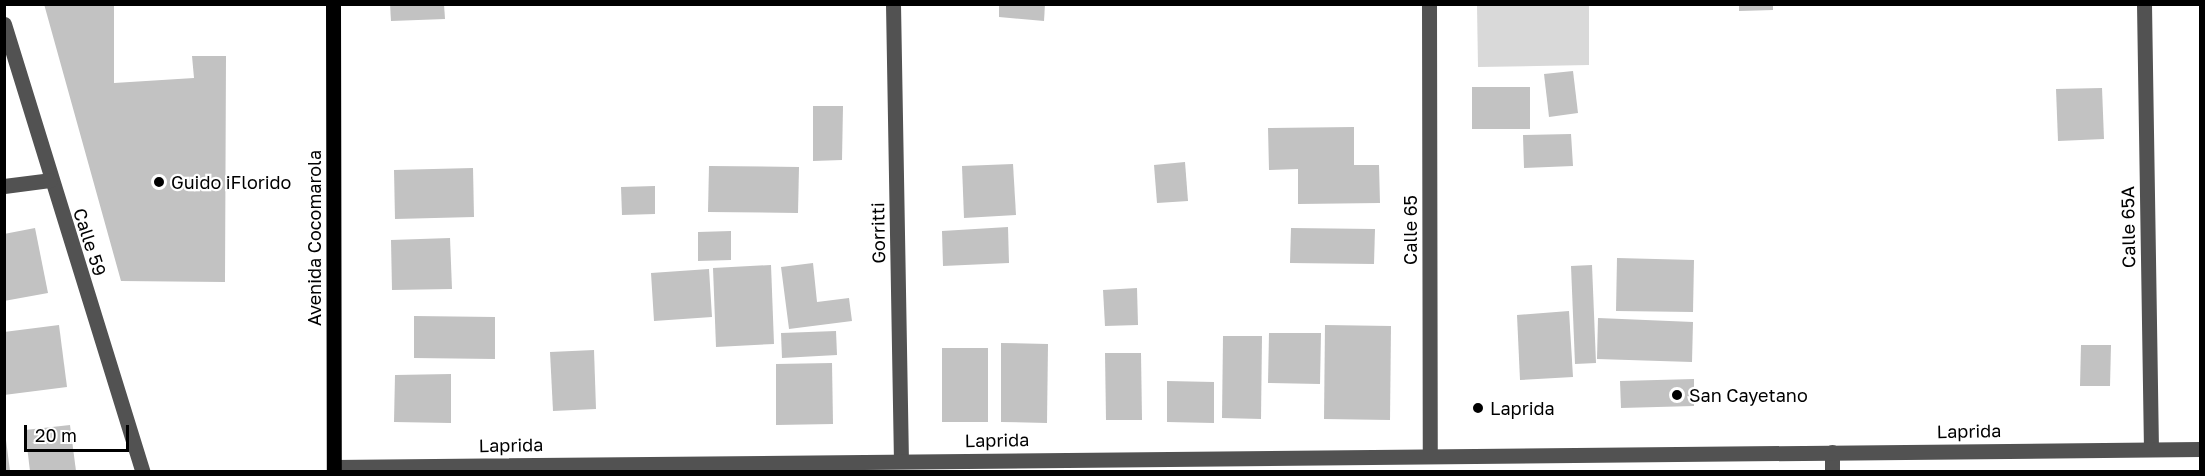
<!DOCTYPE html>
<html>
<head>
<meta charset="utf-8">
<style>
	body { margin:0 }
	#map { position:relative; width:2205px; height:476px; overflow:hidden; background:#fff; font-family:"Golos Text",sans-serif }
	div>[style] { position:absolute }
	.green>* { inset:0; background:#d9d9d9 }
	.building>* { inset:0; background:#c2c2c2 }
	.minor>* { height:15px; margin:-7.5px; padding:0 7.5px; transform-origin:7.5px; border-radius:7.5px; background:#525252 }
	.major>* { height:15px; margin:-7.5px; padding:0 7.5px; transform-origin:7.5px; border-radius:7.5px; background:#000 }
	.dots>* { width:16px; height:16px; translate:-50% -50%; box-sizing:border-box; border:3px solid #fff; border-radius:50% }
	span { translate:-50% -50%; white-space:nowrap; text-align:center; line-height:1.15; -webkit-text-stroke:4.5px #fff; paint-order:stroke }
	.poi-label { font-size:18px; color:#000 }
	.left { translate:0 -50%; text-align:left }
	.street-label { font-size:18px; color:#000 }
	.frame { position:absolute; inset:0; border:6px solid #000; pointer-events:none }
	.scale { position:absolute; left:24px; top:425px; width:105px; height:27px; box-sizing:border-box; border:3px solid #000; border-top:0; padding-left:8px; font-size:18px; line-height:21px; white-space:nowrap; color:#000; -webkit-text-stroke:4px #fff; paint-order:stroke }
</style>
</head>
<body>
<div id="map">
	<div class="green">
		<div style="clip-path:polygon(1477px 5px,1589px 5px,1589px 65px,1478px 67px)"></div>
	</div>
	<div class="building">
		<div style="clip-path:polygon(44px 4px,114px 4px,114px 83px,194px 78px,192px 56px,226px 56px,225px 282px,121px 281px)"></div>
		<div style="clip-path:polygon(390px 4px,444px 4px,445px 19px,391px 21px)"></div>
		<div style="clip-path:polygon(999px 4px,1045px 4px,1044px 21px,999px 17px)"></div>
		<div style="clip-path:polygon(1739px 4px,1773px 4px,1773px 10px,1739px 11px)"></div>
		<div style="clip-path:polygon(1573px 71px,1578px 113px,1549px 117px,1544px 74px)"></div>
		<div style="clip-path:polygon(1472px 87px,1530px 87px,1530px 129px,1472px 129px)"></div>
		<div style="clip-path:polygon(2102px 88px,2104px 139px,2058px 141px,2056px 89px)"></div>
		<div style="clip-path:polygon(813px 106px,843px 106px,842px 160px,813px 161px)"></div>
		<div style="clip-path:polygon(1354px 127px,1354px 165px,1379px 165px,1380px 203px,1298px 204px,1298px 169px,1269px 170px,1268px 128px)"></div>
		<div style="clip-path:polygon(1571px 134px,1573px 166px,1524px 168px,1523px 135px)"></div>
		<div style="clip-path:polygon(1185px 162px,1188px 201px,1157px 203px,1154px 165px)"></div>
		<div style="clip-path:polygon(1013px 164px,1016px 215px,964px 218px,962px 166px)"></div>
		<div style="clip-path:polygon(709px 166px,799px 167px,798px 213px,708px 212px)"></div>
		<div style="clip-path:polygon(473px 168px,474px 217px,395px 219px,394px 170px)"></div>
		<div style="clip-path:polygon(655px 186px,655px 214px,622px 215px,621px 187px)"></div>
		<div style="clip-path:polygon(1008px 227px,1009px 263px,943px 266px,942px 231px)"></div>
		<div style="clip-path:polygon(35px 228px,48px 293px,4px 301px,4px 234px)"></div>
		<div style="clip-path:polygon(1291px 228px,1375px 229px,1374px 264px,1290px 263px)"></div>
		<div style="clip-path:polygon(731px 231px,731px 260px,698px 261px,698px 232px)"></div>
		<div style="clip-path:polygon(450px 238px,452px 289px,392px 290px,391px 240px)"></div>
		<div style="clip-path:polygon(1617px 258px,1694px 260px,1693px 312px,1616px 311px)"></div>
		<div style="clip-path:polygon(813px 263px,817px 302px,849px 298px,852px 321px,789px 329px,781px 267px)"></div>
		<div style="clip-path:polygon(771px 265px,774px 344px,716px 347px,713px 268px)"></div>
		<div style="clip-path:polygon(1592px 265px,1596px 363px,1575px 364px,1571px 266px)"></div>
		<div style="clip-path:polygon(709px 269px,712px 317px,654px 321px,651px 273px)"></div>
		<div style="clip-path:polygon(1137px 288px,1138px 325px,1105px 326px,1103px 290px)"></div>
		<div style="clip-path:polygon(1569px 311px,1573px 377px,1520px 380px,1517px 315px)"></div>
		<div style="clip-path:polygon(414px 316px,495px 317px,495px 359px,414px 358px)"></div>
		<div style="clip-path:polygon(1598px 318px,1693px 322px,1692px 362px,1597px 359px)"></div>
		<div style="clip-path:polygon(59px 325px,67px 387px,4px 395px,4px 332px)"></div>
		<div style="clip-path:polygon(1325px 325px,1391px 326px,1390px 420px,1324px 419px)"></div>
		<div style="clip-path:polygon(836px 331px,837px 355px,782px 358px,781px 333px)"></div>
		<div style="clip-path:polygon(1269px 333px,1321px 333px,1320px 384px,1268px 383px)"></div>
		<div style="clip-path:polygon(1223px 336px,1262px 336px,1261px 419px,1222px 418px)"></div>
		<div style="clip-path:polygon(1001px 343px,1048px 344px,1047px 423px,1001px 422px)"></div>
		<div style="clip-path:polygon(2081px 345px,2111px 345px,2110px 386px,2080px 386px)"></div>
		<div style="clip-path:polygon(942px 348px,988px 348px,988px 422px,942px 422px)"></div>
		<div style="clip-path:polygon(594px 350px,596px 409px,553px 411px,550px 352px)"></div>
		<div style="clip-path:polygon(1105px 353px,1141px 353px,1142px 420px,1106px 420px)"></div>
		<div style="clip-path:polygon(832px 363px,833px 424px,776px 425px,776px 364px)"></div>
		<div style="clip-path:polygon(451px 374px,451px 423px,394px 422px,395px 375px)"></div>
		<div style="clip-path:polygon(1694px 379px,1694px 406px,1621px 408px,1620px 381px)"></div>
		<div style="clip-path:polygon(1167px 381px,1214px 382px,1214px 423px,1167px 422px)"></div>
		<div style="clip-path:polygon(70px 425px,76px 471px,30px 471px,25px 430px)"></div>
		<div style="clip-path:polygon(6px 440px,10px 471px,4px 471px)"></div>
	</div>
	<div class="minor">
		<div style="left:893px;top:4px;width:457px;rotate:89deg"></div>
		<div style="left:1429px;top:4px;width:451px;rotate:89.9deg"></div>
		<div style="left:2144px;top:4px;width:445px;rotate:89.1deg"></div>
		<div style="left:4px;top:24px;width:469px;rotate:72.8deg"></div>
		<div style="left:4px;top:186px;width:46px;rotate:-7.4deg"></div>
		<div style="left:1832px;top:452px;width:20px;rotate:90deg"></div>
		<div style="left:334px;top:467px;width:1866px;rotate:-0.55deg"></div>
	</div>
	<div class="major">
		<div style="left:333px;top:4px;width:468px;rotate:89.9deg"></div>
	</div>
	<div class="dots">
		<div style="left:159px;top:182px;background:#000"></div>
		<div style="left:1677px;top:395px;background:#000"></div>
		<div style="left:1478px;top:408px;background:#000"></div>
	</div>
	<div class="poi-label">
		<span class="left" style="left:171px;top:182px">Guido iFlorido</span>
		<span class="left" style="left:1689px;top:395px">San Cayetano</span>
		<span class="left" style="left:1490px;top:408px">Laprida</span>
	</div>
	<div class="street-label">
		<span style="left:2128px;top:227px;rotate:-91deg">Calle 65A</span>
		<span style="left:1410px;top:230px;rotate:-90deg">Calle 65</span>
		<span style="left:878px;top:233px;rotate:-91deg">Gorritti</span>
		<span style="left:314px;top:238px;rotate:-90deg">Avenida Cocomarola</span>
		<span style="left:90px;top:242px;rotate:72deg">Calle 59</span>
		<span style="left:1969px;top:431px;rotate:-1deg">Laprida</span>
		<span style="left:997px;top:440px;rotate:-1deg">Laprida</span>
		<span style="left:511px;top:445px;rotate:-1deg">Laprida</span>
	</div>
	<div class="frame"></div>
	<div class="scale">20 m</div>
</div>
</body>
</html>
